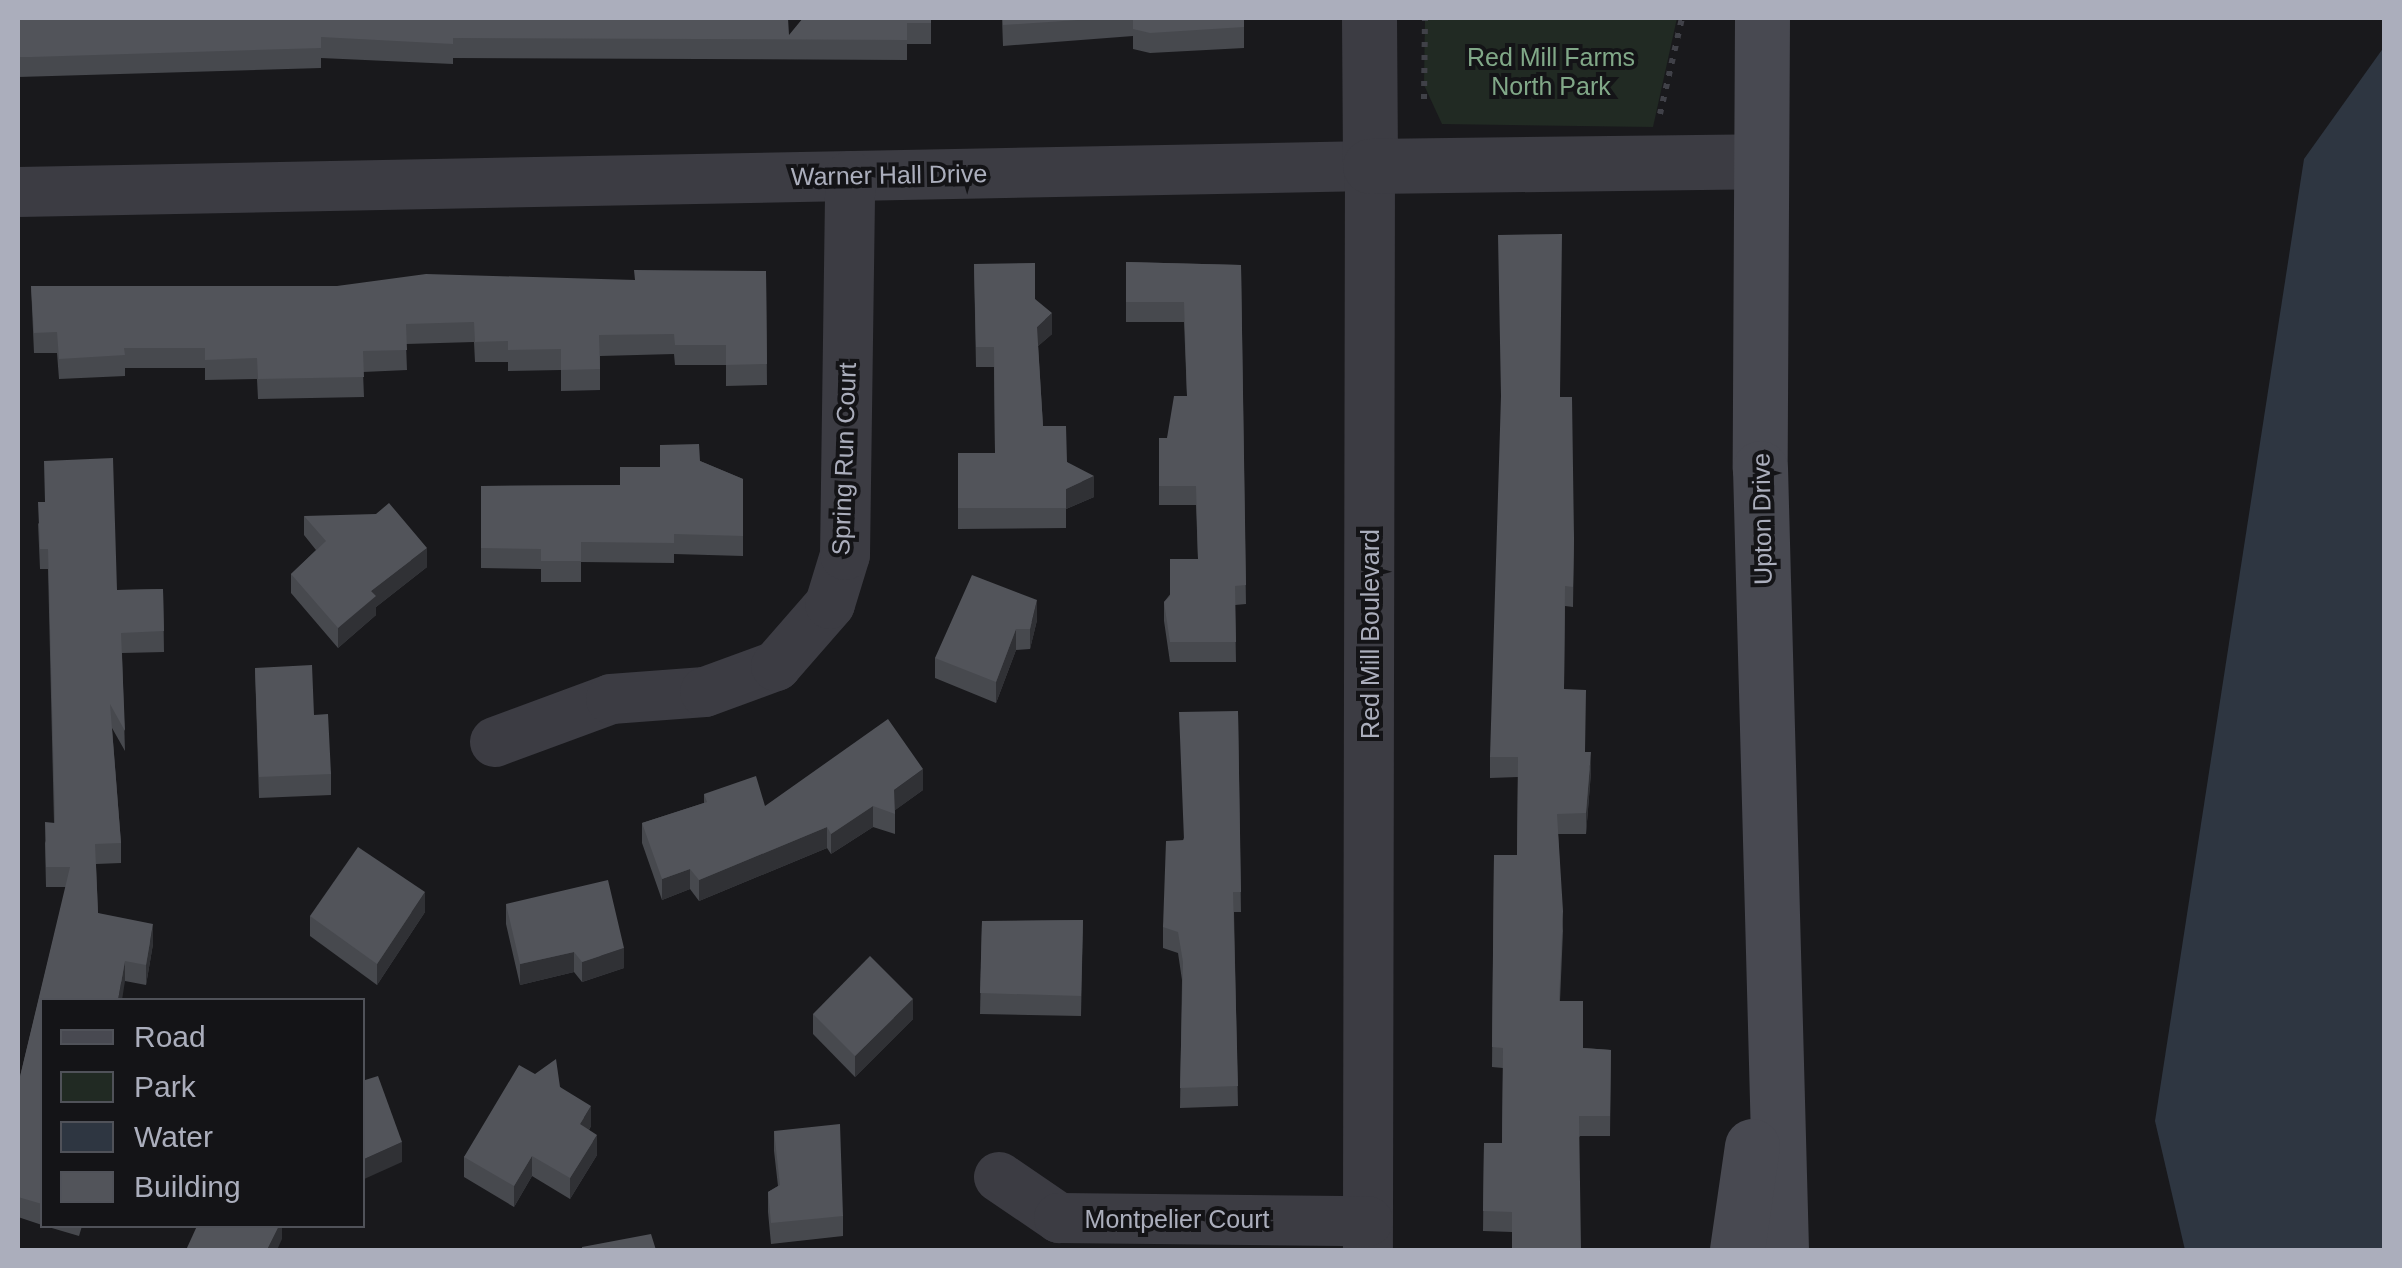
<!DOCTYPE html>
<html>
<head>
<meta charset="utf-8">
<style>
	body { margin:0 }
	#map { position:relative; width:2402px; height:1268px; overflow:hidden; background:#19191c; font-family:Arial,sans-serif }
	div>[style] { position:absolute }
	.green>* { inset:0; background:#212a23 }
	.water>* { inset:0; background:#2e3641 }
	.path>* { height:6px; margin-top:-3px; transform-origin:0; background:repeating-linear-gradient(90deg,#404148 0 5px,transparent 0 13px) }
	.minor>* { height:50px; margin:-25px; padding:0 25px; transform-origin:25px; border-radius:25px; background:#3c3c43 }
	.tertiary>* { height:55px; margin:-27.5px; padding:0 27.5px; transform-origin:27.5px; border-radius:27.5px; background:#3c3c43 }
	.secondary>* { height:55px; margin:-27.5px; padding:0 27.5px; transform-origin:27.5px; border-radius:27.5px; background:#484951 }
	.wall>* { inset:0; background:#47494e }
	.shaded-wall>* { inset:0; background:#303135 }
	.building>* { inset:0; background:#52545a }
	span { translate:-50% -50%; white-space:nowrap; text-align:center; line-height:1.15; -webkit-text-stroke:8px #141417; paint-order:stroke }
	.park-label { font-size:25px; color:#81a888 }
	.street-label { font-size:25px; color:#abaebc }
	.frame { position:absolute; inset:0; border:20px solid #abaebc; pointer-events:none }
	.legend { position:absolute; left:40px; top:998px; width:325px; height:230px; box-sizing:border-box; background:#141417; border:2px solid #505259; margin:0; padding:12px 18px; list-style:none; font-size:30px; color:#abaebc }
	.legend li { display:flex; align-items:center; gap:20px; height:50px }
	.legend b { width:50px; border:2px solid #505259 }
</style>
</head>
<body>
<div id="map">
	<div class="green">
		<div style="clip-path:polygon(1425px 18px,1677px 18px,1653px 127px,1442px 124px,1424px 85px)"></div>
	</div>
	<div class="water">
		<div style="clip-path:polygon(2384px 47px,2384px 1250px,2185px 1250px,2155px 1121px,2304px 159px)"></div>
	</div>
	<div class="path">
		<div style="left:1424px;top:99px;width:81px;rotate:-89.3deg"></div>
		<div style="left:1660px;top:114px;width:98px;rotate:-77.1deg"></div>
	</div>
	<div class="minor">
		<div style="left:18px;top:192px;width:1352px;rotate:-1.1deg"></div>
		<div style="left:1370px;top:166px;width:1084px;rotate:90.11deg"></div>
		<div style="left:495px;top:742px;width:124px;rotate:-20.3deg"></div>
		<div style="left:611px;top:699px;width:94px;rotate:-4.3deg"></div>
		<div style="left:705px;top:692px;width:76px;rotate:-20.1deg"></div>
		<div style="left:776px;top:666px;width:82px;rotate:-48.9deg"></div>
		<div style="left:830px;top:604px;width:51px;rotate:-73deg"></div>
		<div style="left:845px;top:555px;width:379px;rotate:-89.2deg"></div>
		<div style="left:999px;top:1177px;width:73px;rotate:34.3deg"></div>
		<div style="left:1059px;top:1218px;width:309px;rotate:0.6deg"></div>
	</div>
	<div class="tertiary">
		<div style="left:1369px;top:18px;width:148px;rotate:89.6deg"></div>
		<div style="left:1370px;top:166px;width:390px;rotate:-0.7deg"></div>
	</div>
	<div class="secondary">
		<div style="left:1762px;top:18px;width:450px;rotate:90.3deg"></div>
		<div style="left:1760px;top:468px;width:782px;rotate:88.46deg"></div>
		<div style="left:1737px;top:1250px;width:105px;rotate:-81.8deg"></div>
	</div>
	<div class="wall">
		<div style="clip-path:polygon(18px 18px,789px 35px,931px 18px,931px 44px,907px 44px,907px 60px,453px 58px,453px 64px,321px 58px,321px 68px,18px 77px)"></div>
		<div style="clip-path:polygon(1002px 18px,1244px 18px,1244px 48px,1150px 53px,1133px 49px,1133px 36px,1003px 46px)"></div>
		<div style="clip-path:polygon(1126px 262px,1241px 265px,1246px 604px,1235px 605px,1236px 662px,1170px 662px,1164px 621px,1164px 602px,1198px 559px,1196px 505px,1159px 505px,1159px 438px,1167px 438px,1187px 396px,1184px 322px,1126px 322px)"></div>
		<div style="clip-path:polygon(974px 264px,1035px 299px,1052px 334px,1038px 346px,1043px 426px,1067px 462px,1094px 497px,1066px 509px,1066px 528px,958px 529px,958px 453px,995px 453px,994px 367px,976px 367px)"></div>
		<div style="clip-path:polygon(766px 271px,767px 385px,726px 386px,726px 365px,675px 365px,674px 354px,600px 356px,600px 390px,561px 391px,561px 370px,508px 371px,508px 362px,475px 362px,474px 342px,406px 344px,407px 370px,363px 372px,364px 397px,258px 399px,257px 379px,205px 380px,205px 368px,125px 368px,125px 376px,59px 379px,57px 353px,34px 353px,31px 286px,337px 286px,635px 280px)"></div>
		<div style="clip-path:polygon(1560px 397px,1574px 539px,1573px 607px,1565px 606px,1564px 689px,1591px 772px,1586px 834px,1558px 834px,1563px 931px,1560px 1001px,1583px 1048px,1611px 1050px,1610px 1136px,1580px 1136px,1512px 1232px,1483px 1231px,1484px 1143px,1502px 1143px,1503px 1068px,1492px 1067px,1494px 855px,1517px 855px,1518px 777px,1490px 778px,1490px 757px)"></div>
		<div style="clip-path:polygon(700px 461px,743px 479px,743px 556px,674px 554px,674px 563px,581px 562px,581px 582px,541px 582px,541px 569px,481px 568px,481px 486px,620px 485px,660px 467px)"></div>
		<div style="clip-path:polygon(304px 516px,427px 567px,376px 607px,376px 615px,338px 648px,291px 593px,291px 574px,316px 550px,304px 535px)"></div>
		<div style="clip-path:polygon(38px 523px,117px 590px,163px 589px,164px 652px,122px 653px,125px 751px,112px 728px,121px 843px,121px 863px,96px 864px,98px 913px,153px 944px,146px 985px,125px 981px,42px 1000px,42px 1225px,18px 1217px,18px 1085px,66px 887px,46px 887px,45px 843px,54px 823px,48px 569px,40px 569px)"></div>
		<div style="clip-path:polygon(1037px 620px,1030px 649px,1016px 650px,996px 703px,935px 678px,935px 658px)"></div>
		<div style="clip-path:polygon(255px 668px,314px 715px,331px 774px,331px 795px,259px 798px)"></div>
		<div style="clip-path:polygon(1238px 711px,1241px 912px,1234px 912px,1238px 1106px,1180px 1108px,1182px 980px,1178px 953px,1163px 948px,1163px 927px,1183px 840px)"></div>
		<div style="clip-path:polygon(923px 790px,895px 810px,895px 834px,873px 827px,831px 854px,827px 848px,699px 901px,690px 889px,662px 900px,642px 843px,642px 823px,704px 803px,704px 794px,765px 806px)"></div>
		<div style="clip-path:polygon(506px 904px,624px 968px,582px 982px,574px 972px,520px 985px,506px 924px)"></div>
		<div style="clip-path:polygon(425px 912px,377px 985px,310px 936px,310px 916px)"></div>
		<div style="clip-path:polygon(1083px 920px,1081px 1016px,980px 1014px,982px 921px)"></div>
		<div style="clip-path:polygon(813px 1014px,913px 1019px,855px 1077px,813px 1034px)"></div>
		<div style="clip-path:polygon(535px 1074px,560px 1087px,591px 1126px,589px 1130px,597px 1155px,570px 1199px,532px 1176px,514px 1207px,464px 1177px,464px 1157px)"></div>
		<div style="clip-path:polygon(774px 1131px,843px 1216px,843px 1236px,771px 1244px,768px 1212px,768px 1192px,778px 1186px,774px 1151px)"></div>
		<div style="clip-path:polygon(45px 1226px,82px 1226px,79px 1236px)"></div>
	</div>
	<div class="shaded-wall">
		<div style="clip-path:polygon(1052px 313px,1052px 334px,1037px 347px,1037px 327px)"></div>
		<div style="clip-path:polygon(1094px 476px,1094px 497px,1066px 509px,1066px 489px)"></div>
		<div style="clip-path:polygon(427px 548px,427px 567px,376px 607px,376px 615px,338px 648px,338px 628px,371px 591px)"></div>
		<div style="clip-path:polygon(1037px 600px,1037px 620px,1030px 649px,1030px 629px)"></div>
		<div style="clip-path:polygon(1016px 629px,1016px 650px,996px 703px,996px 682px)"></div>
		<div style="clip-path:polygon(1591px 752px,1591px 772px,1586px 834px,1586px 813px)"></div>
		<div style="clip-path:polygon(923px 769px,923px 790px,894px 811px,894px 790px)"></div>
		<div style="clip-path:polygon(873px 806px,873px 827px,831px 854px,831px 834px)"></div>
		<div style="clip-path:polygon(827px 827px,827px 848px,699px 901px,699px 880px)"></div>
		<div style="clip-path:polygon(690px 869px,690px 889px,662px 900px,662px 879px)"></div>
		<div style="clip-path:polygon(425px 892px,425px 912px,377px 985px,377px 964px)"></div>
		<div style="clip-path:polygon(153px 924px,153px 944px,146px 985px,146px 965px)"></div>
		<div style="clip-path:polygon(624px 948px,624px 968px,582px 982px,582px 962px)"></div>
		<div style="clip-path:polygon(574px 952px,574px 972px,520px 985px,520px 964px)"></div>
		<div style="clip-path:polygon(125px 961px,125px 981px,122px 1000px,118px 1000px)"></div>
		<div style="clip-path:polygon(913px 999px,913px 1019px,855px 1077px,855px 1056px)"></div>
		<div style="clip-path:polygon(591px 1106px,591px 1126px,580px 1145px,580px 1124px)"></div>
		<div style="clip-path:polygon(597px 1135px,597px 1155px,570px 1199px,570px 1178px)"></div>
		<div style="clip-path:polygon(402px 1142px,402px 1162px,362px 1180px,362px 1160px)"></div>
		<div style="clip-path:polygon(532px 1156px,532px 1176px,514px 1207px,514px 1186px)"></div>
		<div style="clip-path:polygon(279px 1226px,282px 1226px,282px 1239px,277px 1250px,267px 1250px)"></div>
	</div>
	<div class="building">
		<div style="clip-path:polygon(18px 18px,788px 18px,789px 35px,803px 18px,931px 18px,931px 23px,907px 23px,907px 40px,453px 38px,453px 44px,321px 37px,321px 48px,31px 57px,18px 57px)"></div>
		<div style="clip-path:polygon(1003px 18px,1107px 18px,1003px 25px)"></div>
		<div style="clip-path:polygon(1133px 18px,1244px 18px,1244px 27px,1150px 33px,1133px 29px)"></div>
		<div style="clip-path:polygon(1562px 234px,1560px 397px,1572px 397px,1574px 539px,1573px 587px,1565px 586px,1564px 689px,1586px 690px,1585px 752px,1591px 752px,1586px 813px,1557px 814px,1563px 911px,1559px 1001px,1583px 1001px,1583px 1048px,1611px 1050px,1610px 1116px,1579px 1116px,1581px 1250px,1512px 1250px,1512px 1212px,1483px 1211px,1484px 1143px,1502px 1143px,1503px 1048px,1492px 1047px,1494px 855px,1517px 855px,1518px 757px,1490px 757px,1501px 396px,1498px 235px)"></div>
		<div style="clip-path:polygon(1126px 262px,1241px 265px,1246px 585px,1235px 586px,1236px 642px,1170px 642px,1164px 602px,1170px 596px,1170px 559px,1198px 559px,1196px 486px,1159px 486px,1159px 438px,1167px 438px,1174px 396px,1187px 396px,1184px 302px,1126px 302px)"></div>
		<div style="clip-path:polygon(1035px 263px,1035px 299px,1052px 313px,1037px 327px,1043px 426px,1066px 426px,1067px 462px,1094px 476px,1066px 489px,1066px 508px,958px 508px,958px 453px,995px 453px,994px 347px,976px 347px,974px 264px)"></div>
		<div style="clip-path:polygon(634px 270px,766px 271px,767px 364px,726px 365px,726px 345px,675px 345px,674px 334px,599px 335px,600px 369px,561px 370px,561px 349px,508px 350px,508px 341px,475px 342px,474px 322px,406px 324px,407px 350px,363px 351px,364px 377px,258px 379px,257px 358px,205px 360px,205px 348px,124px 348px,125px 355px,59px 359px,57px 332px,34px 333px,31px 286px,337px 286px,426px 274px,635px 280px)"></div>
		<div style="clip-path:polygon(699px 444px,700px 461px,743px 479px,743px 536px,674px 534px,674px 543px,581px 542px,581px 561px,541px 561px,541px 549px,481px 548px,481px 486px,620px 485px,620px 467px,660px 467px,660px 445px)"></div>
		<div style="clip-path:polygon(113px 458px,117px 590px,163px 589px,164px 631px,121px 633px,125px 731px,110px 704px,121px 843px,95px 844px,98px 913px,153px 924px,146px 965px,125px 961px,118px 1000px,42px 1000px,42px 1204px,18px 1197px,18px 1085px,70px 867px,46px 867px,45px 822px,55px 823px,48px 549px,40px 549px,38px 502px,45px 502px,44px 461px)"></div>
		<div style="clip-path:polygon(389px 503px,427px 548px,371px 591px,376px 596px,338px 628px,291px 574px,326px 541px,304px 516px,376px 514px)"></div>
		<div style="clip-path:polygon(972px 575px,1037px 600px,1030px 629px,1016px 629px,996px 682px,935px 658px)"></div>
		<div style="clip-path:polygon(312px 665px,314px 715px,328px 714px,331px 774px,259px 777px,255px 668px)"></div>
		<div style="clip-path:polygon(1238px 711px,1241px 892px,1233px 892px,1238px 1086px,1180px 1088px,1183px 962px,1178px 932px,1163px 927px,1166px 841px,1184px 840px,1179px 712px)"></div>
		<div style="clip-path:polygon(888px 719px,923px 769px,894px 790px,895px 814px,873px 806px,831px 834px,827px 827px,699px 880px,690px 869px,662px 879px,642px 823px,707px 802px,704px 794px,756px 776px,765px 806px)"></div>
		<div style="clip-path:polygon(358px 847px,425px 892px,377px 964px,310px 916px)"></div>
		<div style="clip-path:polygon(608px 880px,624px 948px,582px 962px,574px 952px,520px 964px,506px 904px)"></div>
		<div style="clip-path:polygon(1083px 920px,1081px 996px,980px 993px,982px 921px)"></div>
		<div style="clip-path:polygon(870px 956px,913px 999px,855px 1056px,813px 1014px)"></div>
		<div style="clip-path:polygon(556px 1059px,560px 1087px,591px 1106px,580px 1124px,597px 1135px,570px 1178px,532px 1156px,514px 1186px,464px 1157px,519px 1065px,535px 1074px)"></div>
		<div style="clip-path:polygon(378px 1076px,402px 1142px,362px 1160px,362px 1081px)"></div>
		<div style="clip-path:polygon(840px 1124px,843px 1216px,771px 1223px,768px 1192px,780px 1185px,774px 1131px)"></div>
		<div style="clip-path:polygon(197px 1226px,279px 1226px,267px 1250px,186px 1250px)"></div>
		<div style="clip-path:polygon(651px 1234px,656px 1250px,582px 1250px,582px 1247px)"></div>
	</div>
	<div class="park-label">
		<span style="left:1551px;top:72px">Red Mill Farms<br>North Park</span>
	</div>
	<div class="street-label">
		<span style="left:889px;top:175px;rotate:-1deg">Warner Hall Drive</span>
		<span style="left:844px;top:459px;rotate:-88deg">Spring Run Court</span>
		<span style="left:1762px;top:519px;rotate:-91deg">Upton Drive</span>
		<span style="left:1370px;top:634px;rotate:-90deg">Red Mill Boulevard</span>
		<span style="left:1177px;top:1219px">Montpelier Court</span>
	</div>
	<div class="frame"></div>
	<ul class="legend">
	<li><b style="height:12px;background:#484951"></b>Road</li>
	<li><b style="height:28px;background:#212a23"></b>Park</li>
	<li><b style="height:28px;background:#2e3641"></b>Water</li>
	<li><b style="height:28px;background:#52545a"></b>Building</li>
	</ul>
</div>
</body>
</html>
